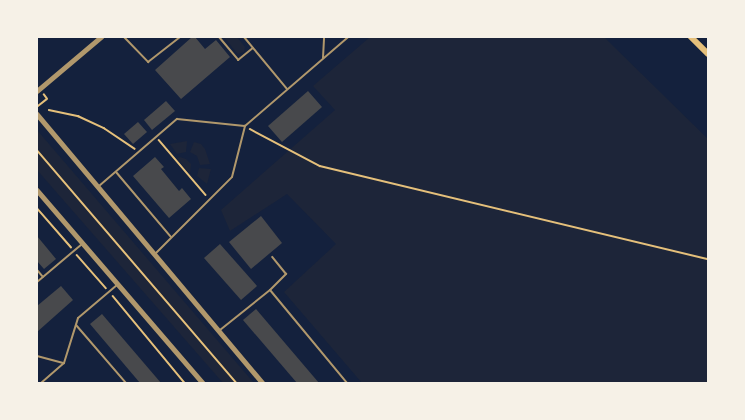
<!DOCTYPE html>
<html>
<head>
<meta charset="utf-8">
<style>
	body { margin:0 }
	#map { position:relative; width:745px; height:420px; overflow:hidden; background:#14213d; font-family:"Fira Sans Condensed",sans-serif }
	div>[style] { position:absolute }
	.green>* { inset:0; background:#1d2539 }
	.building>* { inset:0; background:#48494c }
	.path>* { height:1.5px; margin:-0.75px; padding:0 0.75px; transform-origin:0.75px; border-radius:0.75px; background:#e5c07b }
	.service>* { height:2px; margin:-1px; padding:0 1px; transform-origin:1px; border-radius:1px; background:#b1986c }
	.tertiary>* { height:4.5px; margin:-2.25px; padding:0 2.25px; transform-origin:2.25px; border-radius:2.25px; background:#b1986c }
	.primary>* { height:6px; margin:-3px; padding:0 3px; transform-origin:3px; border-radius:3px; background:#e5c07b }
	span { translate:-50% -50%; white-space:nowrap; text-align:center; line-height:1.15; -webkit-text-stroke:4px #f6f1e7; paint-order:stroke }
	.frame { position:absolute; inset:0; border:38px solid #f6f1e7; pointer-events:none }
</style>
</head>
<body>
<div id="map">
	<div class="green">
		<div style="clip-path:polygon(224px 37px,237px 37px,245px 47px,244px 52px,238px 54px,236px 52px)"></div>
		<div style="clip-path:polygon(370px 37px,604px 37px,708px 139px,708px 383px,362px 383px,284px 292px,336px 244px,287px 194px,230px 231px,221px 210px,335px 110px,313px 86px)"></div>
		<div style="clip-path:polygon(37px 130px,254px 383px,223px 383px,37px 170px)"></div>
		<div style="clip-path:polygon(187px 141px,186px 152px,177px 154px,170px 144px)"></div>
		<div style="clip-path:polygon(194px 142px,201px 144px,205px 149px,210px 164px,200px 165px,197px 156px,190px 152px)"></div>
		<div style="clip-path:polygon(180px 157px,186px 159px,191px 164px,190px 174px,177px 158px)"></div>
		<div style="clip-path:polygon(199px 168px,211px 169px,207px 184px,197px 176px)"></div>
	</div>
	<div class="building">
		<div style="clip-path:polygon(192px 37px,195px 37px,205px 49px,216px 40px,230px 57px,181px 99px,155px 70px)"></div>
		<div style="clip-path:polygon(308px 91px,322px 107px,282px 142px,268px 126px)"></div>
		<div style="clip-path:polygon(166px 101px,175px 111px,152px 130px,144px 120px)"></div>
		<div style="clip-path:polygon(138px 122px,147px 132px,133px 144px,124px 134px)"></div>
		<div style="clip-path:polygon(155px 157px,164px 167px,161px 169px,179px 191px,182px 188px,191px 199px,169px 218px,133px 176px)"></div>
		<div style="clip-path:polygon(261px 216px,282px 243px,251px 269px,229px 242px)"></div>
		<div style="clip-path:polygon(37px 236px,56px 259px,44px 269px,37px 261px)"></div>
		<div style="clip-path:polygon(220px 244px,257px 286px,241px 300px,204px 258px)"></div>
		<div style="clip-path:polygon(61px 286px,73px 300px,37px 332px,37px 306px)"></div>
		<div style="clip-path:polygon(256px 309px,319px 383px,297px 383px,243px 320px)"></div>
		<div style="clip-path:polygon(102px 314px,161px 383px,140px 383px,90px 324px)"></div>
	</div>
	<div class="path">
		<div style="left:38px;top:106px;width:11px;rotate:-38deg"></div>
		<div style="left:47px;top:99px;width:5px;rotate:-127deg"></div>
		<div style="left:49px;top:110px;width:30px;rotate:12deg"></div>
		<div style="left:78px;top:116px;width:29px;rotate:25deg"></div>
		<div style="left:104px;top:128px;width:37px;rotate:34deg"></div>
		<div style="left:250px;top:129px;width:79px;rotate:27.9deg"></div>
		<div style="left:320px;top:166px;width:399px;rotate:13.5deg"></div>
		<div style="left:159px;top:140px;width:72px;rotate:49.5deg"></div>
		<div style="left:37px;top:150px;width:307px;rotate:49.4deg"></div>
		<div style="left:37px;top:208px;width:52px;rotate:48.9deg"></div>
		<div style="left:77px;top:255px;width:44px;rotate:48.7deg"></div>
		<div style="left:113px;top:296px;width:113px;rotate:50.4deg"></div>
	</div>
	<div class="service">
		<div style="left:124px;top:37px;width:35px;rotate:46deg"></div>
		<div style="left:148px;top:62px;width:41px;rotate:-38deg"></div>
		<div style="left:219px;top:37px;width:30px;rotate:50deg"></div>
		<div style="left:238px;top:60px;width:19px;rotate:-39deg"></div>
		<div style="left:244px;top:37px;width:67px;rotate:50.4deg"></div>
		<div style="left:323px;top:58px;width:21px;rotate:-87deg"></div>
		<div style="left:116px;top:172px;width:85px;rotate:49.8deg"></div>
		<div style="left:99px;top:186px;width:103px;rotate:-40.7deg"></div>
		<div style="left:177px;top:119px;width:68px;rotate:5.9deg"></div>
		<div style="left:156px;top:253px;width:107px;rotate:-45deg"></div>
		<div style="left:232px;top:177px;width:53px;rotate:-75.7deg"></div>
		<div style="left:245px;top:126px;width:136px;rotate:-40.8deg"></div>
		<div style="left:37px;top:270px;width:9px;rotate:49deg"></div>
		<div style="left:37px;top:282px;width:59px;rotate:-40.2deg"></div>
		<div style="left:270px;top:290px;width:121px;rotate:50.4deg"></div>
		<div style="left:76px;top:325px;width:77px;rotate:49.2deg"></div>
		<div style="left:220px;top:330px;width:64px;rotate:-38.7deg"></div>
		<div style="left:270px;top:290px;width:23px;rotate:-45deg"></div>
		<div style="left:286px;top:274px;width:22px;rotate:-129deg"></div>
		<div style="left:37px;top:356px;width:28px;rotate:15deg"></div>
		<div style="left:41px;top:383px;width:30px;rotate:-41deg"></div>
		<div style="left:64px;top:363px;width:47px;rotate:-72.7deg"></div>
		<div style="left:78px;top:318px;width:51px;rotate:-40.2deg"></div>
	</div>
	<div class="tertiary">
		<div style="left:37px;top:91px;width:84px;rotate:-40.2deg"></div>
		<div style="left:37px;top:114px;width:351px;rotate:50deg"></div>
		<div style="left:37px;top:190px;width:255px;rotate:49.3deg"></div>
	</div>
	<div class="primary">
		<div style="left:691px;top:37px;width:24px;rotate:45deg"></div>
	</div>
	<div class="frame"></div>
</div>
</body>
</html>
